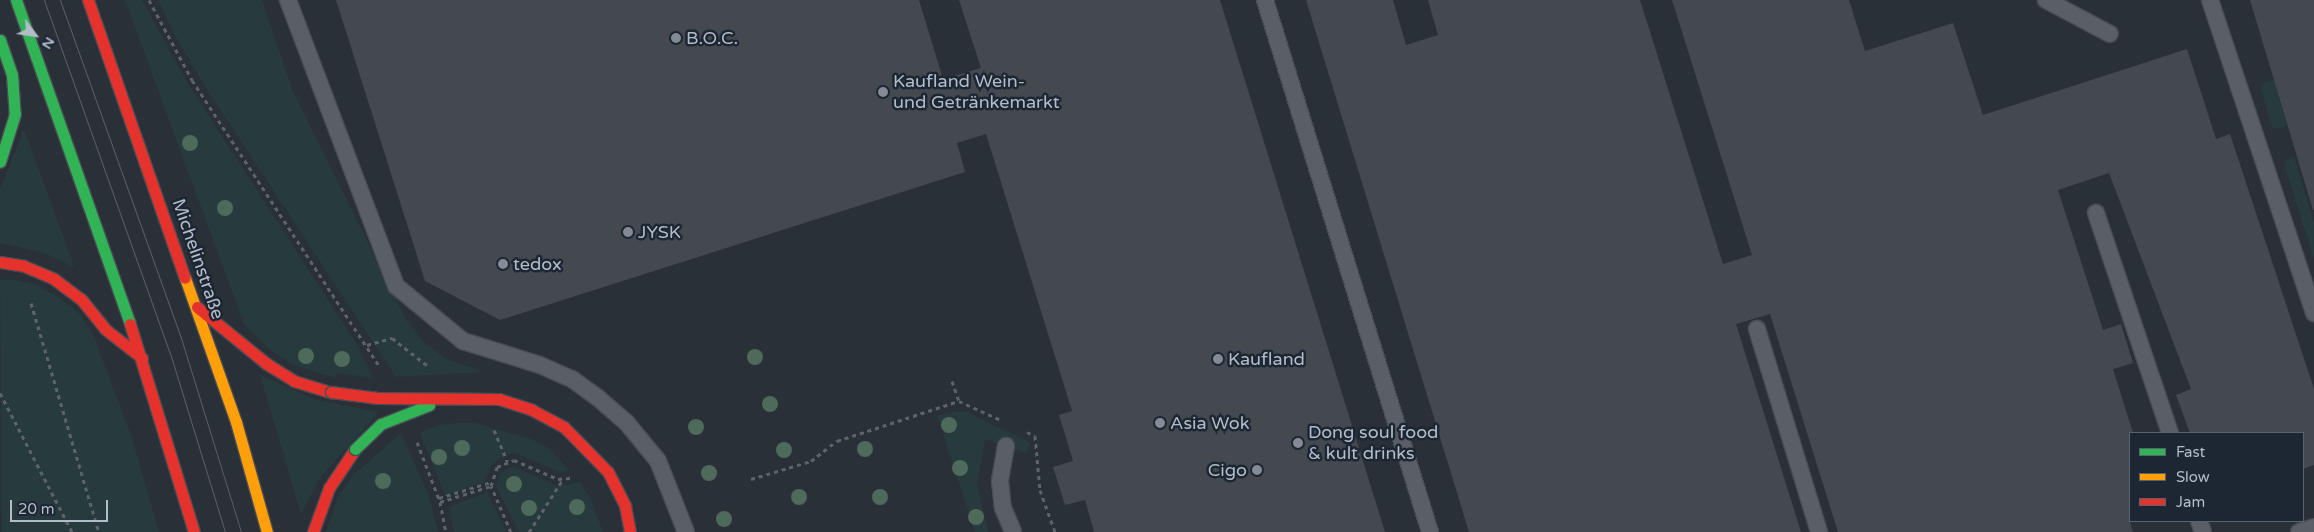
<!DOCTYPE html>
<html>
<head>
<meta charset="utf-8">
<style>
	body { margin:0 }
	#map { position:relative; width:2314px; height:532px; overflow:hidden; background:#2a3038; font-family:"Varela Round",sans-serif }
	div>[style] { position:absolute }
	.green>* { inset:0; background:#273a3e }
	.building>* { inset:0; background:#444950 }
	.path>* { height:3px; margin-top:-1.5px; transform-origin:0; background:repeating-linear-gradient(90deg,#5d636a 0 4px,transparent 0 8px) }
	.roads { filter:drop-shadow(1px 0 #484c53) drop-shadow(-1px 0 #484c53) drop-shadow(0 1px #484c53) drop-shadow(0 -1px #484c53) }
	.lane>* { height:16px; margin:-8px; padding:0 8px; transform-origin:8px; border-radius:8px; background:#5a5e66 }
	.fast>* { height:11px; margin:-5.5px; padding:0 5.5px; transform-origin:5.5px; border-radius:5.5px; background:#30b455 }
	.slow>* { height:11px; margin:-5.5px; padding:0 5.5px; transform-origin:5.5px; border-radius:5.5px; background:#ff9f0a }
	.jam>* { height:11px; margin:-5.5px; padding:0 5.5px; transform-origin:5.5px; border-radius:5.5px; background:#e5322d }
	.tram>* { height:1px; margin:-0.5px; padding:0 0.5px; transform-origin:0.5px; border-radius:0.5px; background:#595d64 }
	.bridges { filter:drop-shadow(1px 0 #484c55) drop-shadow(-1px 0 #484c55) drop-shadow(0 1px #484c55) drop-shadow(0 -1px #484c55) }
	.fast-bridge>* { height:11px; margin:-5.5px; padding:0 5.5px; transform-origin:5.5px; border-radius:5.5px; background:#30b455 }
	.jam-bridge>* { height:11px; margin:-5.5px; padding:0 5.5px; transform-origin:5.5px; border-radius:5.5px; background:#e5322d }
	.trees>* { width:16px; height:16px; margin:-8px; border-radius:50%; background:#4e6a5a }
	.dots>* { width:14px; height:14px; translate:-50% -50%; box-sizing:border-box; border:2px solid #1d2633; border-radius:50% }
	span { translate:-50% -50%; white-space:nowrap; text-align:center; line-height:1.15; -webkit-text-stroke:5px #1d2633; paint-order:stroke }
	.poi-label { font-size:18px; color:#b4bcc9 }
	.left { translate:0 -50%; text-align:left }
	.right { translate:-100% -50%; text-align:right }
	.street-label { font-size:18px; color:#b4bcc9 }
	.legend { position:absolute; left:2129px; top:432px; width:175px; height:90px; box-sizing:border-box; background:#1d2633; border:1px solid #59626f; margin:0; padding:6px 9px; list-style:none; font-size:15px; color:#b4bcc9 }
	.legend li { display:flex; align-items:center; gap:10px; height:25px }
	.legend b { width:25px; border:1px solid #59626f }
	.north { position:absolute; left:10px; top:10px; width:50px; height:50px; -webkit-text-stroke:4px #1d2633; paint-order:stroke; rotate:121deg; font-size:14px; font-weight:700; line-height:20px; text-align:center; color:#b4bcc9 }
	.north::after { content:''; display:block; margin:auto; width:18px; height:22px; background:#b4bcc9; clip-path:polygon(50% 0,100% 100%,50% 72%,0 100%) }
	.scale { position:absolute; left:10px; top:500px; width:98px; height:22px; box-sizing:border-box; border:2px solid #b4bcc9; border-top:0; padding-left:6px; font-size:15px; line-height:18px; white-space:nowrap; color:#b4bcc9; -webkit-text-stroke:4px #1d2633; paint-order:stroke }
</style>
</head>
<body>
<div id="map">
	<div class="green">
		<div style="clip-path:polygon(125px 0,142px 0,188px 84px,356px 343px,373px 378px,337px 373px,336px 378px,291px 364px,268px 348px,244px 324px)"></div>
		<div style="clip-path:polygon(158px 0,262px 0,292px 89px,406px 320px,423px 341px,446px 359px,484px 372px,396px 377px,204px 85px,174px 34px)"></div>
		<div style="clip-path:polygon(2274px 80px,2287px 126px,2277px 129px,2272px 127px,2261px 89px,2264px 82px)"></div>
		<div style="clip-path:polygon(24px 129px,73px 263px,73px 267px,45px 253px,0 243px,0 190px)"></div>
		<div style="clip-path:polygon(2294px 157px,2314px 222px,2314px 259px,2284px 164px,2286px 160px)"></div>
		<div style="clip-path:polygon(11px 279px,37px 285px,60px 298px,80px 314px,94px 337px,132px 438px,159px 532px,2px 532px,0 280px)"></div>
		<div style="clip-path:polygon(260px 375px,316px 400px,379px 412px,320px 478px,301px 514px)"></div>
		<div style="clip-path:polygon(965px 411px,1031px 443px,1026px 453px,985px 439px,977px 483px,988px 532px,975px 532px,937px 415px)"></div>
		<div style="clip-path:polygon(456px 423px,475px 423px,531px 439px,548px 448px,570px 471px,560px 472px,515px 453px,504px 455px,491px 466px,484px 482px,445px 495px,420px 433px,438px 425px)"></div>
		<div style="clip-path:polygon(401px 433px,429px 496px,438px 532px,326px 532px,338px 497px,354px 474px)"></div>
		<div style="clip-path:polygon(513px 466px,557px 486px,580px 482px,591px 500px,603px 532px,519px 532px,496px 487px,500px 473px)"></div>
		<div style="clip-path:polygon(487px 492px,506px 532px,454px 532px,449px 507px)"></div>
	</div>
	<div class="building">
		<div style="clip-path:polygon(336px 0,919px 0,943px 79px,981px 68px,959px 0,1220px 0,1385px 532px,1094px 532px,1085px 500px,1065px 505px,1053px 467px,1073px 461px,1059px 415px,1072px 411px,986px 134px,957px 143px,965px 172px,500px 320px,425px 281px)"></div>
		<div style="clip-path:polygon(1306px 0,1393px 0,1406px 45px,1438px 35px,1428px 0,1640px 0,1723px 264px,1752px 255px,1672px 0,1849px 0,1865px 51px,1953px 23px,1983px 115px,2187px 49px,2216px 139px,2230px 134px,2314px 389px,2314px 465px,2303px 469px,2303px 433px,2190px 433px,2176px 395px,2191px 389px,2109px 173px,2058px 190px,2103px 330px,2121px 324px,2133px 363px,2113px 369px,2133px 433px,2130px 433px,2130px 522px,2133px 532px,1838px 532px,1770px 314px,1736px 324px,1801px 532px,1469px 532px)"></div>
		<div style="clip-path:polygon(2250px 0,2314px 0,2314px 210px,2313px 210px)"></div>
	</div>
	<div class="path">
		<div style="left:149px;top:0;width:91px;rotate:61.7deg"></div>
		<div style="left:192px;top:80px;width:343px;rotate:56.8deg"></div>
		<div style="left:31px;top:303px;width:239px;rotate:73.5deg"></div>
		<div style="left:367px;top:345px;width:26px;rotate:-16deg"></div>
		<div style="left:392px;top:338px;width:46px;rotate:37.9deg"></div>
		<div style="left:952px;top:381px;width:21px;rotate:71deg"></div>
		<div style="left:959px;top:401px;width:48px;rotate:24.4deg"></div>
		<div style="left:0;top:393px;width:157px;rotate:62.6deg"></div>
		<div style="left:494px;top:430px;width:34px;rotate:67deg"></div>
		<div style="left:1027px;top:432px;width:9px;rotate:27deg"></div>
		<div style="left:1035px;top:436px;width:54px;rotate:84.7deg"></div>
		<div style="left:1040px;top:490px;width:45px;rotate:70.3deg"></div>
		<div style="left:417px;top:442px;width:64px;rotate:69deg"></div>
		<div style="left:440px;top:502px;width:31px;rotate:79deg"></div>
		<div style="left:751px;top:479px;width:63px;rotate:-16.7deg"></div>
		<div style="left:811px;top:461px;width:33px;rotate:-38deg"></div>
		<div style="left:837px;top:441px;width:128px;rotate:-18.2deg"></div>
		<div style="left:439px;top:498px;width:54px;rotate:-17.1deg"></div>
		<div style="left:440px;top:502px;width:53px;rotate:-17.4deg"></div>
		<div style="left:511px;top:532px;width:50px;rotate:-113.5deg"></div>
		<div style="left:491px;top:486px;width:20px;rotate:-72deg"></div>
		<div style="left:497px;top:467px;width:18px;rotate:-22deg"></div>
		<div style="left:514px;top:460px;width:48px;rotate:23.4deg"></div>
		<div style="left:558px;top:479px;width:12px;rotate:-5deg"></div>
		<div style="left:529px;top:532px;width:63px;rotate:-57.3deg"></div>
	</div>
	<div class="roads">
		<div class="lane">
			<div style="left:288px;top:0;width:306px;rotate:69.3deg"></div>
			<div style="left:396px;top:286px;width:87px;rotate:39.4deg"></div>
			<div style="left:463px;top:341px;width:81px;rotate:17.3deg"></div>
			<div style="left:540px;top:365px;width:35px;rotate:24deg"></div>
			<div style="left:572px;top:379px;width:31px;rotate:36deg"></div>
			<div style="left:597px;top:397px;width:38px;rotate:41deg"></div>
			<div style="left:626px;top:422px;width:50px;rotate:50.6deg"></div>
			<div style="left:658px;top:461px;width:76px;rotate:68.5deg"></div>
			<div style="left:1265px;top:0;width:557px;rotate:72.77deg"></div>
			<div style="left:2046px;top:0;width:72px;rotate:28deg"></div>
			<div style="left:2210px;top:0;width:330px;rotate:71.6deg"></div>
			<div style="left:2096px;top:213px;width:232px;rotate:71.4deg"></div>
			<div style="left:1757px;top:329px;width:212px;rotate:73deg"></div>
			<div style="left:1006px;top:446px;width:36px;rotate:100deg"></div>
			<div style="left:1000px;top:481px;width:27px;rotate:84deg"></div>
			<div style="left:1003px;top:508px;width:26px;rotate:67deg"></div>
			<div style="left:2199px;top:521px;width:12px;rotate:70deg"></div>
			<div style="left:2299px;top:532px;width:16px;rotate:-18deg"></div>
		</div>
		<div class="fast">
			<div style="left:16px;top:0;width:343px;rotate:70.6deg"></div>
			<div style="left:0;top:40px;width:37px;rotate:71deg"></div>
			<div style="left:12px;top:75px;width:39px;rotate:86deg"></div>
			<div style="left:15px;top:114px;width:50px;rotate:107.4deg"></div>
		</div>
		<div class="slow">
			<div style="left:185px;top:278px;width:153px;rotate:70.5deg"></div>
			<div style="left:236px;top:422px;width:114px;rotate:74.3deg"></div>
		</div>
		<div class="jam">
			<div style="left:88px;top:0;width:294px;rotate:70.8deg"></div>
			<div style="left:0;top:262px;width:24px;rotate:9deg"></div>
			<div style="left:24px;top:266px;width:33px;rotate:23deg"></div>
			<div style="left:54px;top:279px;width:34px;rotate:37deg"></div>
			<div style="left:81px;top:299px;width:38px;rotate:51deg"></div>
			<div style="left:105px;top:329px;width:47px;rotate:38.1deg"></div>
			<div style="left:197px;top:307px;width:90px;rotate:39.2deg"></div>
			<div style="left:267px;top:364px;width:32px;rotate:32deg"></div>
			<div style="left:294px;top:381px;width:39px;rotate:17deg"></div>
			<div style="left:130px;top:324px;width:218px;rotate:72.9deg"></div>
			<div style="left:313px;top:532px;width:47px;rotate:-70deg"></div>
			<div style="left:329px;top:488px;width:47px;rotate:-56.3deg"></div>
		</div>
	</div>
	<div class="tram">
		<div style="left:44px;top:0;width:375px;rotate:70.4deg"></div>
		<div style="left:170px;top:353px;width:187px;rotate:72.9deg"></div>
		<div style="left:60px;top:0;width:359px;rotate:70.3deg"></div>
		<div style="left:181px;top:338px;width:203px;rotate:72.8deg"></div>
	</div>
	<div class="bridges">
		<div class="fast-bridge">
			<div style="left:355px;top:449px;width:36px;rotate:-44deg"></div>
			<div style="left:381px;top:424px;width:52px;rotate:-21.6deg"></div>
		</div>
		<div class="jam-bridge">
			<div style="left:331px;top:392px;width:47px;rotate:7.3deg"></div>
			<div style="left:378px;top:398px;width:121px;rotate:0.5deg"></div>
			<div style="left:499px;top:399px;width:35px;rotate:18deg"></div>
			<div style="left:532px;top:410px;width:36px;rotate:28deg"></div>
			<div style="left:564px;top:427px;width:63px;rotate:45.6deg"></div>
			<div style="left:608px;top:472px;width:38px;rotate:63deg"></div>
			<div style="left:625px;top:506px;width:26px;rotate:79deg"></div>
		</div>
	</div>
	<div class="trees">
		<div style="left:190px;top:143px"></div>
		<div style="left:225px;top:208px"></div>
		<div style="left:306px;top:356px"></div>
		<div style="left:755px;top:357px"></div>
		<div style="left:342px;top:359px"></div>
		<div style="left:770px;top:404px"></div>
		<div style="left:949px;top:425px"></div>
		<div style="left:696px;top:427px"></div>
		<div style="left:462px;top:448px"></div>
		<div style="left:865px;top:449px"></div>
		<div style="left:784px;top:450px"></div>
		<div style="left:439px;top:457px"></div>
		<div style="left:960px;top:468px"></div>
		<div style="left:709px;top:473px"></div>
		<div style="left:383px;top:481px"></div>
		<div style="left:514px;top:484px"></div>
		<div style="left:799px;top:497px"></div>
		<div style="left:880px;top:497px"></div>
		<div style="left:577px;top:507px"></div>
		<div style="left:529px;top:508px"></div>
		<div style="left:976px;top:517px"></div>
		<div style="left:724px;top:519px"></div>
	</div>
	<div class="dots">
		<div style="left:676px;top:38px;background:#848b96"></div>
		<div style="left:883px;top:92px;background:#848b96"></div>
		<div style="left:628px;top:232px;background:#848b96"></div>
		<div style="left:503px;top:264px;background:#848b96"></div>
		<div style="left:1218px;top:359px;background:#848b96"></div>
		<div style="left:1160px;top:423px;background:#848b96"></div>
		<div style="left:1298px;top:443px;background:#848b96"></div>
		<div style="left:1257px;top:470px;background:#848b96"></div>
	</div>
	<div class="poi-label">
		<span class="left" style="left:686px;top:38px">B.O.C.</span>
		<span class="left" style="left:893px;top:92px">Kaufland Wein-<br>und Getränkemarkt</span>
		<span class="left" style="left:638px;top:232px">JYSK</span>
		<span class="left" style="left:513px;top:264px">tedox</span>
		<span class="left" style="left:1228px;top:359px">Kaufland</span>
		<span class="left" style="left:1170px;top:423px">Asia Wok</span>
		<span class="left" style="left:1308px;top:443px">Dong soul food<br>&amp; kult drinks</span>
		<span class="right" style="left:1247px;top:470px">Cigo</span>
	</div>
	<div class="street-label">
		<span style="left:198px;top:259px;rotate:71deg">Michelinstraße</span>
	</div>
	<ul class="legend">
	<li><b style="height:6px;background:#30b455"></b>Fast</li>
	<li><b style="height:6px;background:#ff9f0a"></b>Slow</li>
	<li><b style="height:6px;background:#e5322d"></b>Jam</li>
	</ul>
	<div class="north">N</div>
	<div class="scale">20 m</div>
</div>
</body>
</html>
